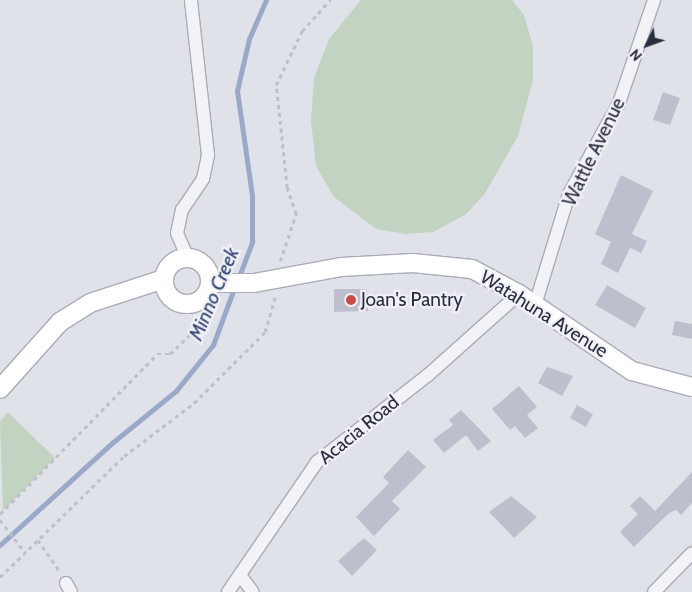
<!DOCTYPE html>
<html>
<head>
<meta charset="utf-8">
<style>
	body { margin:0 }
	#map { position:relative; width:692px; height:592px; overflow:hidden; background:#e0e2e9; font-family:Cabin,sans-serif }
	div>[style] { position:absolute }
	.green>* { inset:0; background:#c2d3c1 }
	.stream>* { height:4.5px; margin:-2.25px; padding:0 2.25px; transform-origin:2.25px; border-radius:2.25px; background:#9ba9c9 }
	.building>* { inset:0; background:#bdc0cc }
	.path>* { height:2.5px; margin-top:-1.25px; transform-origin:0; background:repeating-linear-gradient(90deg,#bec0c7 0 4px,transparent 0 8px) }
	.roads { filter:drop-shadow(1px 0 #a9acb6) drop-shadow(-1px 0 #a9acb6) drop-shadow(0 1px #a9acb6) drop-shadow(0 -1px #a9acb6) }
	.street>* { height:12px; margin:-6px; padding:0 6px; transform-origin:6px; border-radius:6px; background:#f3f3f7 }
	.secondary>* { height:18px; margin:-9px; padding:0 9px; transform-origin:9px; border-radius:9px; background:#fff }
	.secondary>.ring { margin:-9px; padding:0; box-sizing:content-box; background:none; border:18px solid #fff; border-radius:50% }
	.dots>* { width:14px; height:14px; translate:-50% -50%; box-sizing:border-box; border:2px solid #f0f1f6; border-radius:50% }
	span { translate:-50% -50%; white-space:nowrap; text-align:center; line-height:1.15; -webkit-text-stroke:4.5px #f0f1f6; paint-order:stroke }
	.street-label { font-size:19px; color:#292d40 }
	.poi-label { font-size:19px; color:#292d40 }
	.left { translate:0 -50%; text-align:left }
	.water-label { font-size:20px; color:#334474; font-style:italic }
	.north { position:absolute; left:622px; top:20px; width:50px; height:50px; -webkit-text-stroke:4px #f0f1f6; paint-order:stroke; rotate:228deg; font-size:14px; font-weight:700; line-height:20px; text-align:center; color:#292d40 }
	.north::after { content:''; display:block; margin:auto; width:18px; height:22px; background:#292d40; clip-path:polygon(50% 0,100% 100%,50% 72%,0 100%) }
</style>
</head>
<body>
<div id="map">
	<div class="green">
		<div style="clip-path:polygon(361px 0,512px 0,524px 15px,533px 46px,533px 80px,518px 136px,484px 195px,465px 215px,433px 232px,406px 234px,376px 229px,334px 197px,316px 166px,311px 121px,314px 78px,329px 39px)"></div>
		<div style="clip-path:polygon(8px 412px,55px 458px,3px 511px,0 421px)"></div>
	</div>
	<div class="stream">
		<div style="left:238px;top:279px;width:40px;rotate:-69deg"></div>
		<div style="left:252px;top:242px;width:46px;rotate:-90deg"></div>
		<div style="left:252px;top:196px;width:106px;rotate:-98.1deg"></div>
		<div style="left:237px;top:91px;width:53px;rotate:-77deg"></div>
		<div style="left:249px;top:39px;width:43px;rotate:-66.4deg"></div>
		<div style="left:0;top:545px;width:151px;rotate:-42.3deg"></div>
		<div style="left:112px;top:443px;width:82px;rotate:-39.1deg"></div>
		<div style="left:176px;top:391px;width:59px;rotate:-51.2deg"></div>
		<div style="left:213px;top:345px;width:63px;rotate:-69.6deg"></div>
	</div>
	<div class="building">
		<div style="clip-path:polygon(663px 92px,680px 98px,670px 125px,653px 120px)"></div>
		<div style="clip-path:polygon(621px 175px,653px 191px,632px 234px,647px 241px,641px 253px,630px 248px,618px 273px,601px 264px,611px 242px,595px 234px)"></div>
		<div style="clip-path:polygon(607px 285px,646px 308px,635px 328px,595px 305px)"></div>
		<div style="clip-path:polygon(334px 289px,367px 289px,368px 311px,334px 312px)"></div>
		<div style="clip-path:polygon(675px 321px,692px 324px,692px 339px,672px 335px)"></div>
		<div style="clip-path:polygon(547px 367px,573px 376px,562px 396px,538px 383px)"></div>
		<div style="clip-path:polygon(519px 386px,537px 407px,527px 415px,538px 428px,525px 438px,515px 426px,510px 430px,492px 409px)"></div>
		<div style="clip-path:polygon(577px 405px,593px 414px,586px 427px,570px 418px)"></div>
		<div style="clip-path:polygon(461px 410px,491px 441px,478px 451px,466px 435px,444px 453px,433px 440px,453px 425px,449px 420px)"></div>
		<div style="clip-path:polygon(408px 450px,426px 467px,392px 501px,400px 509px,374px 536px,356px 517px,389px 483px,383px 477px)"></div>
		<div style="clip-path:polygon(692px 472px,692px 503px,681px 515px,676px 510px,669px 513px,634px 547px,620px 532px,638px 514px,630px 506px,640px 496px,655px 511px)"></div>
		<div style="clip-path:polygon(511px 496px,537px 517px,514px 538px,489px 512px)"></div>
		<div style="clip-path:polygon(364px 538px,377px 550px,352px 576px,338px 561px)"></div>
	</div>
	<div class="path">
		<div style="left:280px;top:261px;width:50px;rotate:-71.2deg"></div>
		<div style="left:296px;top:214px;width:28px;rotate:-109deg"></div>
		<div style="left:287px;top:188px;width:104px;rotate:-96.1deg"></div>
		<div style="left:276px;top:85px;width:60px;rotate:-64.3deg"></div>
		<div style="left:302px;top:31px;width:42px;rotate:-47.9deg"></div>
		<div style="left:0;top:514px;width:224px;rotate:-45.5deg"></div>
		<div style="left:157px;top:354px;width:13px"></div>
		<div style="left:170px;top:354px;width:32px;rotate:-44deg"></div>
		<div style="left:193px;top:332px;width:38px;rotate:-60deg"></div>
		<div style="left:0;top:520px;width:41px;rotate:52deg"></div>
		<div style="left:38px;top:540px;width:39px;rotate:55deg"></div>
		<div style="left:0;top:577px;width:173px;rotate:-44.3deg"></div>
		<div style="left:124px;top:456px;width:88px;rotate:-37.1deg"></div>
		<div style="left:194px;top:403px;width:100px;rotate:-45deg"></div>
		<div style="left:265px;top:332px;width:37px;rotate:-74deg"></div>
	</div>
	<div class="roads">
		<div class="street">
			<div style="left:188px;top:258px;width:27px;rotate:-114deg"></div>
			<div style="left:177px;top:233px;width:24px;rotate:-78deg"></div>
			<div style="left:182px;top:210px;width:37px;rotate:-56deg"></div>
			<div style="left:203px;top:179px;width:25px;rotate:-78deg"></div>
			<div style="left:208px;top:155px;width:156px;rotate:-96.3deg"></div>
			<div style="left:535px;top:305px;width:116px;rotate:-73deg"></div>
			<div style="left:569px;top:194px;width:104px;rotate:-61.2deg"></div>
			<div style="left:619px;top:103px;width:109px;rotate:-71.2deg"></div>
			<div style="left:240px;top:575px;width:21px;rotate:53deg"></div>
			<div style="left:66px;top:583px;width:10px;rotate:61deg"></div>
			<div style="left:228px;top:592px;width:158px;rotate:-55.6deg"></div>
			<div style="left:317px;top:462px;width:141px;rotate:-38.1deg"></div>
			<div style="left:428px;top:375px;width:122px;rotate:-41.7deg"></div>
			<div style="left:654px;top:592px;width:54px;rotate:-45.7deg"></div>
		</div>
		<div class="secondary">
			<div class="ring" style="left:164px;top:258px;width:28px;height:28px"></div>
			<div style="left:211px;top:283px;width:43px"></div>
			<div style="left:254px;top:283px;width:88px;rotate:-10.4deg"></div>
			<div style="left:341px;top:267px;width:72px;rotate:-3.2deg"></div>
			<div style="left:413px;top:263px;width:59px;rotate:5.8deg"></div>
			<div style="left:472px;top:269px;width:53px;rotate:28deg"></div>
			<div style="left:519px;top:294px;width:137px;rotate:34.3deg"></div>
			<div style="left:632px;top:371px;width:62px;rotate:14.9deg"></div>
			<div style="left:0;top:389px;width:90px;rotate:-48.2deg"></div>
			<div style="left:60px;top:322px;width:36px;rotate:-32deg"></div>
			<div style="left:90px;top:303px;width:78px;rotate:-18deg"></div>
		</div>
	</div>
	<div class="dots">
		<div style="left:351px;top:300px;background:#cd4b46"></div>
	</div>
	<div class="street-label">
		<span style="left:594px;top:152px;rotate:-64deg">Wattle Avenue</span>
		<span style="left:544px;top:314px;rotate:32deg">Watahuna Avenue</span>
		<span style="left:359px;top:430px;rotate:-39deg">Acacia Road</span>
	</div>
	<div class="poi-label">
		<span class="left" style="left:361px;top:300px">Joan's Pantry</span>
	</div>
	<div class="water-label">
		<span style="left:214px;top:294px;rotate:-67deg">Minno Creek</span>
	</div>
	<div class="north">N</div>
</div>
</body>
</html>
